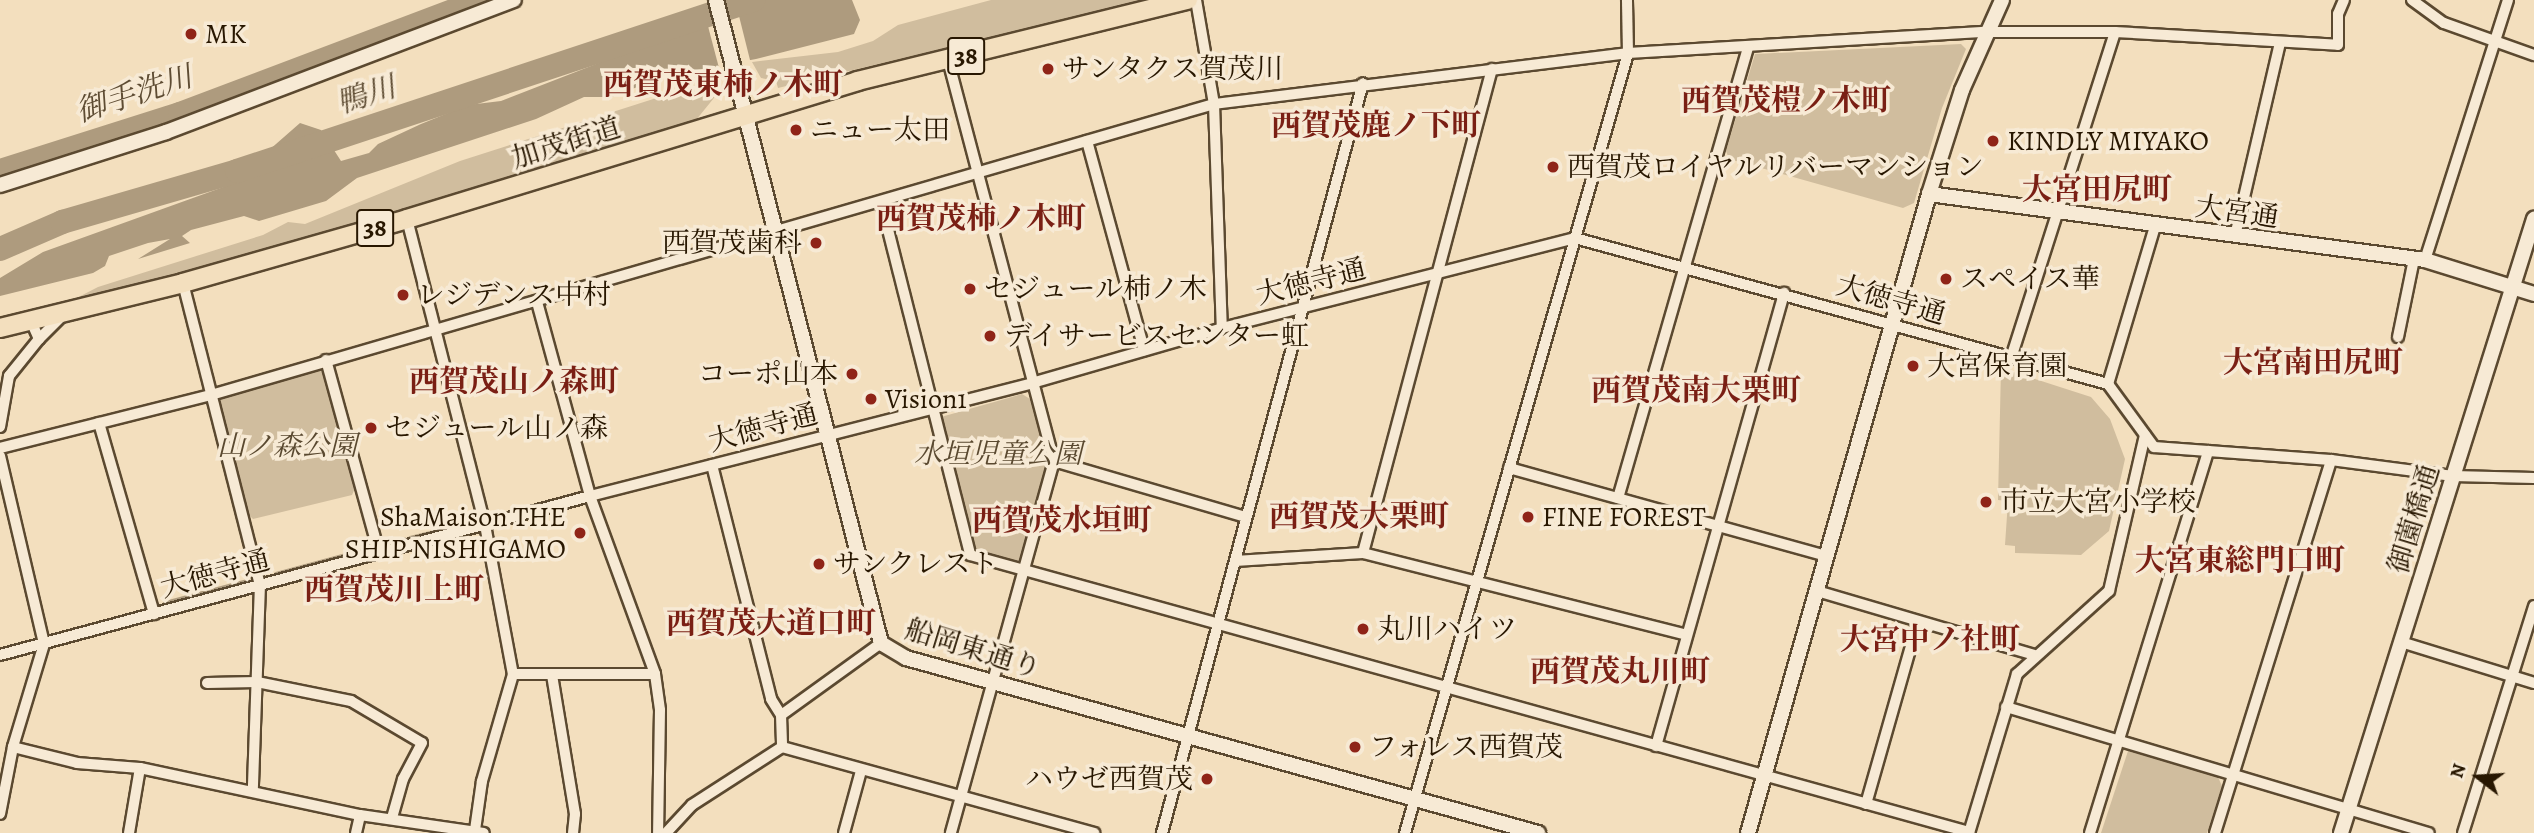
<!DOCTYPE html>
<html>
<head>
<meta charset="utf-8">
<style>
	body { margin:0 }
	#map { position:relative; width:2534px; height:833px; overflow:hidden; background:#f3dfbe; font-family:Alegreya,"Noto Serif JP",serif }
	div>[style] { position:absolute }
	.green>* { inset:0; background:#d0bd9e }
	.water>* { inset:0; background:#ae9b7e }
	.pier>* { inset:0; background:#f3dfbe }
	.stream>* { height:4.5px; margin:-2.25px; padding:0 2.25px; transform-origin:2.25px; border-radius:2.25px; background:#ae9b7e }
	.river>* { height:24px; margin:-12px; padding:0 12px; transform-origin:12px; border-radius:12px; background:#ae9b7e }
	.roads { filter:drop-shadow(2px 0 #5b4930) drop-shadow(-2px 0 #5b4930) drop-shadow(0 2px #5b4930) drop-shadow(0 -2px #5b4930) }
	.minor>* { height:10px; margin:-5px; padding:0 5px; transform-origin:5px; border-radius:5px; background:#f7ead5 }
	.tertiary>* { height:14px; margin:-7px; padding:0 7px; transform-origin:7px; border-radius:7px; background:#f7ead5 }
	.primary>* { height:18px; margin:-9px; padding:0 9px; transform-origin:9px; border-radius:9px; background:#f3dfbe }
	.dots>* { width:19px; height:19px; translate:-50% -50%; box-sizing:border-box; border:4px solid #f7ead5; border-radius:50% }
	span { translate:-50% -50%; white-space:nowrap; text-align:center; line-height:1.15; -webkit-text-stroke:7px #f7ead5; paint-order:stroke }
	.shield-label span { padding:2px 5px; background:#f7ead5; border:2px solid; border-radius:5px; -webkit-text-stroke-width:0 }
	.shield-label { font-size:26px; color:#281701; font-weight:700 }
	.poi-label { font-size:28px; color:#281701 }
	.left { translate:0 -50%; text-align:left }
	.right { translate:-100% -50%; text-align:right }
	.street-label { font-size:28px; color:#281701 }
	.park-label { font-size:28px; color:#5a4930; font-style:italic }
	.neighbourhood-label { font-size:30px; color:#7a1f14; font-weight:700 }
	.water-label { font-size:30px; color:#5e4c33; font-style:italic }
	.north { position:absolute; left:2443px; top:742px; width:70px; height:70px; -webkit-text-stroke:5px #f7ead5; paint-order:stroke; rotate:287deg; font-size:19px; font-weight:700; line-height:28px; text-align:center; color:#281701 }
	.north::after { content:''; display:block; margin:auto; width:24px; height:32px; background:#281701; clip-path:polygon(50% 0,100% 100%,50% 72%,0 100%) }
</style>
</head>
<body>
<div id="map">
	<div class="green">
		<div style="clip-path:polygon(991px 0,1146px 0,778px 88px,776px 81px,761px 78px,752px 62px,838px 52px,873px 41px,898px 25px)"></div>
		<div style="clip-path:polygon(1961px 44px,1966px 49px,1942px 108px,1914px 203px,1903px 208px,1729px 159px,1726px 151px,1755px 54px)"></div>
		<div style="clip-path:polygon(722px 77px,718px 93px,696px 120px,210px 269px,65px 304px,98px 287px,263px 235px,288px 222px,305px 224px,460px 161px)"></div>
		<div style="clip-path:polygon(315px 368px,322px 372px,355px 488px,352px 495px,253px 519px,249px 515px,219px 404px,222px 398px)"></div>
		<div style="clip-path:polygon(2001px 368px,2091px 397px,2110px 419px,2125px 459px,2109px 531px,2081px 555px,2015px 553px,2015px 546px,2005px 545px,2008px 501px,1998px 500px)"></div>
		<div style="clip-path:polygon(1022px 394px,1030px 399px,1047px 459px,1020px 564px,976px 549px,941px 417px)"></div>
		<div style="clip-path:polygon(2128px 751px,2218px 777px,2222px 786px,2207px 833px,2101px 833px)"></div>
	</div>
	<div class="water">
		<div style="clip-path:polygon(714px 0,852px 0,860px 20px,854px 34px,756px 59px,665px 76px,612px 97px,584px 97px,536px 119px,357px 178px,326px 201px,259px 221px,244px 216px,191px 230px,182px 236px,190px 243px,138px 259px,170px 239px,148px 243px,109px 256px,105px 266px,93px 273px,0 296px,0 278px,43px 252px,229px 185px,300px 123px,321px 130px,341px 161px,369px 153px,378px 144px,421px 124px,468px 105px,501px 101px,676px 33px,709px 13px)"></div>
	</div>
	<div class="pier">
		<div style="clip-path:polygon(710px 0,735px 0,751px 64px,719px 68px,704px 11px)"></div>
	</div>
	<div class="stream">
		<div style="left:552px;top:501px;width:29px;rotate:-16deg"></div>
		<div style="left:410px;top:538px;width:55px;rotate:-13.8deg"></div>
		<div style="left:386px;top:545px;width:19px;rotate:-16deg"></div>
		<div style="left:276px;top:574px;width:99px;rotate:-15.2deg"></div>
		<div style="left:165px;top:603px;width:85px;rotate:-15deg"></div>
	</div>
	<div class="river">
		<div style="left:0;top:171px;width:189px;rotate:-17.6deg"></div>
		<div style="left:180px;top:114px;width:323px;rotate:-20.7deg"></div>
		<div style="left:0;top:249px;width:68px;rotate:-23.5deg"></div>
		<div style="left:62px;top:222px;width:182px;rotate:-16.2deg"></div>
		<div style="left:237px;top:171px;width:544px;rotate:-18.33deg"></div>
	</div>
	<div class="roads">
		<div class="minor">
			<div style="left:1196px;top:0;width:106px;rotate:80.2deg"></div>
			<div style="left:1214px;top:104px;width:224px;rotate:88deg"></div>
			<div style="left:2412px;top:0;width:39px;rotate:36deg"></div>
			<div style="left:2444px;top:23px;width:96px;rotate:19.6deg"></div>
			<div style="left:948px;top:60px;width:415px;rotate:75.2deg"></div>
			<div style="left:1054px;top:461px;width:386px;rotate:105.5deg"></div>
			<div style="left:1087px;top:141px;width:217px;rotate:74.7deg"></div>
			<div style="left:881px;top:202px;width:364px;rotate:75.8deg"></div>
			<div style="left:970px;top:555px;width:1037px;rotate:15.5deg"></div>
			<div style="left:407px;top:219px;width:316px;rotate:75.7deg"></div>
			<div style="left:485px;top:525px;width:152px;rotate:79.4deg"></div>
			<div style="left:513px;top:674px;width:142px"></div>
			<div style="left:2235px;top:236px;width:198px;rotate:-76.9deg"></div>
			<div style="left:2425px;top:260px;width:273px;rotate:-72.3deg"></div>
			<div style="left:183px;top:283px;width:311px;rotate:75.7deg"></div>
			<div style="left:260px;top:584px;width:205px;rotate:92deg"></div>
			<div style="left:537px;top:302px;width:201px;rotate:74.7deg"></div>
			<div style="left:590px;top:496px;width:189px;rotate:69.9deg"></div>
			<div style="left:655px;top:674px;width:36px;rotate:82deg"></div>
			<div style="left:660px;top:710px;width:123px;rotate:90.9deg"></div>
			<div style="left:2398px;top:337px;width:80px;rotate:-78.4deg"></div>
			<div style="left:39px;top:339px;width:35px;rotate:-45deg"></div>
			<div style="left:2011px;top:358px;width:342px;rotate:-72.3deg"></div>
			<div style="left:326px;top:360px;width:200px;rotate:74.6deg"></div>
			<div style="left:2108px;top:384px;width:165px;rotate:-73.4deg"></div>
			<div style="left:99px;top:423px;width:199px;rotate:73.9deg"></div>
			<div style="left:0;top:427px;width:52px;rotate:-80deg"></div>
			<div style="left:9px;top:376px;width:48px;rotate:-51deg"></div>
			<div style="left:39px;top:339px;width:20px;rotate:-114deg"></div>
			<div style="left:0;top:448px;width:218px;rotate:-14.1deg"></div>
			<div style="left:211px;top:395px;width:1044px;rotate:-16.18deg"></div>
			<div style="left:1214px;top:104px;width:417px;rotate:-7deg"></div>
			<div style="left:1628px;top:53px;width:358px;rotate:-3.4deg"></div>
			<div style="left:1985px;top:32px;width:130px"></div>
			<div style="left:2115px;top:32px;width:223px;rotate:3.3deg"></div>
			<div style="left:2338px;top:45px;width:31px;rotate:-90deg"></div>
			<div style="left:2338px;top:14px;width:15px;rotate:-67deg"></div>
			<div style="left:0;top:456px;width:193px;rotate:76.8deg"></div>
			<div style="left:44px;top:644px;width:108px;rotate:106.8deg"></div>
			<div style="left:13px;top:747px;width:68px;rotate:101deg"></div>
			<div style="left:1054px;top:461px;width:200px;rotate:16.3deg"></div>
			<div style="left:712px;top:465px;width:241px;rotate:75.8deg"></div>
			<div style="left:771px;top:699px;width:19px;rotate:58deg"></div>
			<div style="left:1509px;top:468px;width:329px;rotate:15.5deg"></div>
			<div style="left:1618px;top:498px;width:468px;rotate:-73.9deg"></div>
			<div style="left:1363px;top:553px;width:501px;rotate:-75.08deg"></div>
			<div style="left:1235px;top:561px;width:128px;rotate:-3.6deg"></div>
			<div style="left:1363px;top:553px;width:334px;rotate:14.2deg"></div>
			<div style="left:1817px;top:591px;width:226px;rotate:16.4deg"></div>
			<div style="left:2401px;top:642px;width:139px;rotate:17.1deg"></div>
			<div style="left:881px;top:643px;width:123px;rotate:144.2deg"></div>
			<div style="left:781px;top:715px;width:32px;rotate:88deg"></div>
			<div style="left:782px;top:747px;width:324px;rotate:15.4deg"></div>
			<div style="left:0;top:655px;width:611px;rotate:-15.08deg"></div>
			<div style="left:590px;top:496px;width:456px;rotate:-14.3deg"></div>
			<div style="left:1032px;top:383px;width:198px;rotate:-16.1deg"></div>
			<div style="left:1222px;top:328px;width:364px;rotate:-14.3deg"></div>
			<div style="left:1575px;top:238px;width:553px;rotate:15.32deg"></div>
			<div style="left:2108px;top:384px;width:78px;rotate:53.9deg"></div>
			<div style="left:2154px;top:447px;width:177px;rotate:4.2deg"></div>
			<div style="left:2331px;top:460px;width:123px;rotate:7.5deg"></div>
			<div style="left:2453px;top:476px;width:81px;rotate:1.4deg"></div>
			<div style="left:552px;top:675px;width:141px;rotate:80.6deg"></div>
			<div style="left:575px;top:814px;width:19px;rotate:96deg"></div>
			<div style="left:207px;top:683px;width:50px;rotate:-1.1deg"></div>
			<div style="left:257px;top:682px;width:96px;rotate:11.4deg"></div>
			<div style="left:351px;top:701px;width:82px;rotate:30.6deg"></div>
			<div style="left:422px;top:743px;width:41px;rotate:117.8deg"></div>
			<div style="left:403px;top:779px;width:41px;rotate:105.8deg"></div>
			<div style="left:2006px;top:707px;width:441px;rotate:16.6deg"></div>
			<div style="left:1656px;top:746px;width:471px;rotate:-74.2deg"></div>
			<div style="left:13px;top:747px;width:66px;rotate:14deg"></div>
			<div style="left:77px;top:763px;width:63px;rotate:4.5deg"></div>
			<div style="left:140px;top:768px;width:225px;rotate:12.1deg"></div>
			<div style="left:360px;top:815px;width:125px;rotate:8.3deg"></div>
			<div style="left:1866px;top:804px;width:190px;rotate:-74.1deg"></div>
			<div style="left:475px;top:830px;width:49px;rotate:-81.9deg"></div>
			<div style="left:482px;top:781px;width:111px;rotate:-73.8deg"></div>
			<div style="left:129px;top:833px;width:66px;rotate:-80.4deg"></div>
			<div style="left:356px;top:833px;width:18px;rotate:-77deg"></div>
			<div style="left:666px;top:833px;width:38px;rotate:-47deg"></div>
			<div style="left:692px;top:805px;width:107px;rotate:-32.8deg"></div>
			<div style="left:844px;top:833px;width:64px;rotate:-74.7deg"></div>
			<div style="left:1162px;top:833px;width:776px;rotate:-75deg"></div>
			<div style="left:1405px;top:833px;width:811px;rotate:-74.04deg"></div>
			<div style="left:1628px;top:53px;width:53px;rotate:-91.1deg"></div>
			<div style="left:1969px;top:833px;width:166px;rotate:-73.2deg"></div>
			<div style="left:2017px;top:674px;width:124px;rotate:-42.1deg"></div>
			<div style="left:2109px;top:591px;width:160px;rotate:-77deg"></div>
			<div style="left:2090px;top:833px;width:400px;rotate:-72.8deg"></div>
			<div style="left:2215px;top:833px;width:391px;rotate:-72.7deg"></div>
			<div style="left:2463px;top:833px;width:238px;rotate:-72.6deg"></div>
		</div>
		<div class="tertiary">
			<div style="left:716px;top:0;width:664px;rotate:75.61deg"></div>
			<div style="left:881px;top:643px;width:29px;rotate:31deg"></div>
			<div style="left:906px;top:658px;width:656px;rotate:15.48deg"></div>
			<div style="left:0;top:185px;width:174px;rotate:-17.7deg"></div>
			<div style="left:166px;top:132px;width:372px;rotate:-20.8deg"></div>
			<div style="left:1929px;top:194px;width:500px;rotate:7.58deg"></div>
			<div style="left:2425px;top:260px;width:114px;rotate:17.3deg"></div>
			<div style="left:1748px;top:833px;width:664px;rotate:-74.18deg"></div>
			<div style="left:1929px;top:194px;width:109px;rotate:-72.4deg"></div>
			<div style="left:1962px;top:90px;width:98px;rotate:-66deg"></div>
			<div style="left:2341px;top:833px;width:644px;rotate:-72.55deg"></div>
		</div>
		<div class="primary">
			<div style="left:0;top:328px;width:188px;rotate:-13.8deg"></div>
			<div style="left:183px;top:283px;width:233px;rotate:-15.9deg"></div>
			<div style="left:407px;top:219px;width:471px;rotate:-17deg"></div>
			<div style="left:857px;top:81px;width:341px;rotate:-13.8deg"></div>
		</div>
	</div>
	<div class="dots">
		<div style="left:191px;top:34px;background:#8f2418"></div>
		<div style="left:1048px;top:69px;background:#8f2418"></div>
		<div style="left:796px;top:130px;background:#8f2418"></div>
		<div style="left:1993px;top:141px;background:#8f2418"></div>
		<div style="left:1553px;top:167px;background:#8f2418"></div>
		<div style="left:816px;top:243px;background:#8f2418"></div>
		<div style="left:1946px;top:279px;background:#8f2418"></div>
		<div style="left:970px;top:289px;background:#8f2418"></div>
		<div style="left:403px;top:295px;background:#8f2418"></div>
		<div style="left:990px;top:336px;background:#8f2418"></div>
		<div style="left:1913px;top:366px;background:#8f2418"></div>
		<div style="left:852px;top:374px;background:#8f2418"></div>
		<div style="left:871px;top:399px;background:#8f2418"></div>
		<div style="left:371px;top:428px;background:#8f2418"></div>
		<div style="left:1986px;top:502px;background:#8f2418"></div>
		<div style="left:1528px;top:517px;background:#8f2418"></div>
		<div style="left:580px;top:533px;background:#8f2418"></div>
		<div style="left:819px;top:564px;background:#8f2418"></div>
		<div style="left:1363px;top:629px;background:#8f2418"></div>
		<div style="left:1355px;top:747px;background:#8f2418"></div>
		<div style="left:1207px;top:779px;background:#8f2418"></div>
	</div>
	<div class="shield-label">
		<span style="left:966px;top:56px">38</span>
		<span style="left:375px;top:228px">38</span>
	</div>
	<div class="poi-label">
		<span class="left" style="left:205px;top:34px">MK</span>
		<span class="left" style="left:1062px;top:69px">サンタクス賀茂川</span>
		<span class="left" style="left:810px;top:130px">ニュー太田</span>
		<span class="left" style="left:2007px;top:141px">KINDLY MIYAKO</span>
		<span class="left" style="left:1567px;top:167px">西賀茂ロイヤルリバーマンション</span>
		<span class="right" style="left:802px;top:243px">西賀茂歯科</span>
		<span class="left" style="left:1960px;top:279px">スペイス華</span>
		<span class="left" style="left:984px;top:289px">セジュール柿ノ木</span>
		<span class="left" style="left:417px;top:295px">レジデンス中村</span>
		<span class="left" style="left:1004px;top:336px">デイサービスセンター虹</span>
		<span class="left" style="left:1927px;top:366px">大宮保育園</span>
		<span class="right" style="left:838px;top:374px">コーポ山本</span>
		<span class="left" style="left:885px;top:399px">Vision1</span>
		<span class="left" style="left:385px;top:428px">セジュール山ノ森</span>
		<span class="left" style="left:2000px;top:502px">市立大宮小学校</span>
		<span class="right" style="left:566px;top:533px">ShaMaison THE<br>SHIP NISHIGAMO</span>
		<span class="left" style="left:1542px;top:517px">FINE FOREST</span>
		<span class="left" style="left:833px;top:564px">サンクレスト</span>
		<span class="left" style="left:1377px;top:629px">丸川ハイツ</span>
		<span class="left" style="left:1369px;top:747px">フォレス西賀茂</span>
		<span class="right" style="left:1193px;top:779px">ハウゼ西賀茂</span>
	</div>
	<div class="street-label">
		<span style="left:566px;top:143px;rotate:-17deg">加茂街道</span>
		<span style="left:2237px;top:212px;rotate:8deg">大宮通</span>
		<span style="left:1311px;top:282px;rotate:-14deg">大徳寺通</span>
		<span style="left:1891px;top:300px;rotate:16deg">大徳寺通</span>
		<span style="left:763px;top:428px;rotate:-15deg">大徳寺通</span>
		<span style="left:2414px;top:519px;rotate:-73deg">御薗橋通</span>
		<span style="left:215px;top:574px;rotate:-15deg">大徳寺通</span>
		<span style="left:973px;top:649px;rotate:17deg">船岡東通り</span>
	</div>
	<div class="park-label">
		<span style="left:287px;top:446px">山ノ森公園</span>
		<span style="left:998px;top:454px">水垣児童公園</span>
	</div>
	<div class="neighbourhood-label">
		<span style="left:723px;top:84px">西賀茂東柿ノ木町</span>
		<span style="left:1786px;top:100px">西賀茂榿ノ木町</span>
		<span style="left:1376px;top:125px">西賀茂鹿ノ下町</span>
		<span style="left:2097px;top:189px">大宮田尻町</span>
		<span style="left:981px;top:218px">西賀茂柿ノ木町</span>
		<span style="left:2313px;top:362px">大宮南田尻町</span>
		<span style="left:514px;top:381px">西賀茂山ノ森町</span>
		<span style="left:1696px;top:390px">西賀茂南大栗町</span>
		<span style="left:1359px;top:516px">西賀茂大栗町</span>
		<span style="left:1062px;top:520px">西賀茂水垣町</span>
		<span style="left:2240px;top:560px">大宮東総門口町</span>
		<span style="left:394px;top:589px">西賀茂川上町</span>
		<span style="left:771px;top:623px">西賀茂大道口町</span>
		<span style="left:1930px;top:639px">大宮中ノ社町</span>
		<span style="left:1620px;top:671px">西賀茂丸川町</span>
	</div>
	<div class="water-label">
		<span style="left:134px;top:94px;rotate:-18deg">御手洗川</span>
		<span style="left:366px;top:95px;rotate:-18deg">鴨川</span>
	</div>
	<div class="north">N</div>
</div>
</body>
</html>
